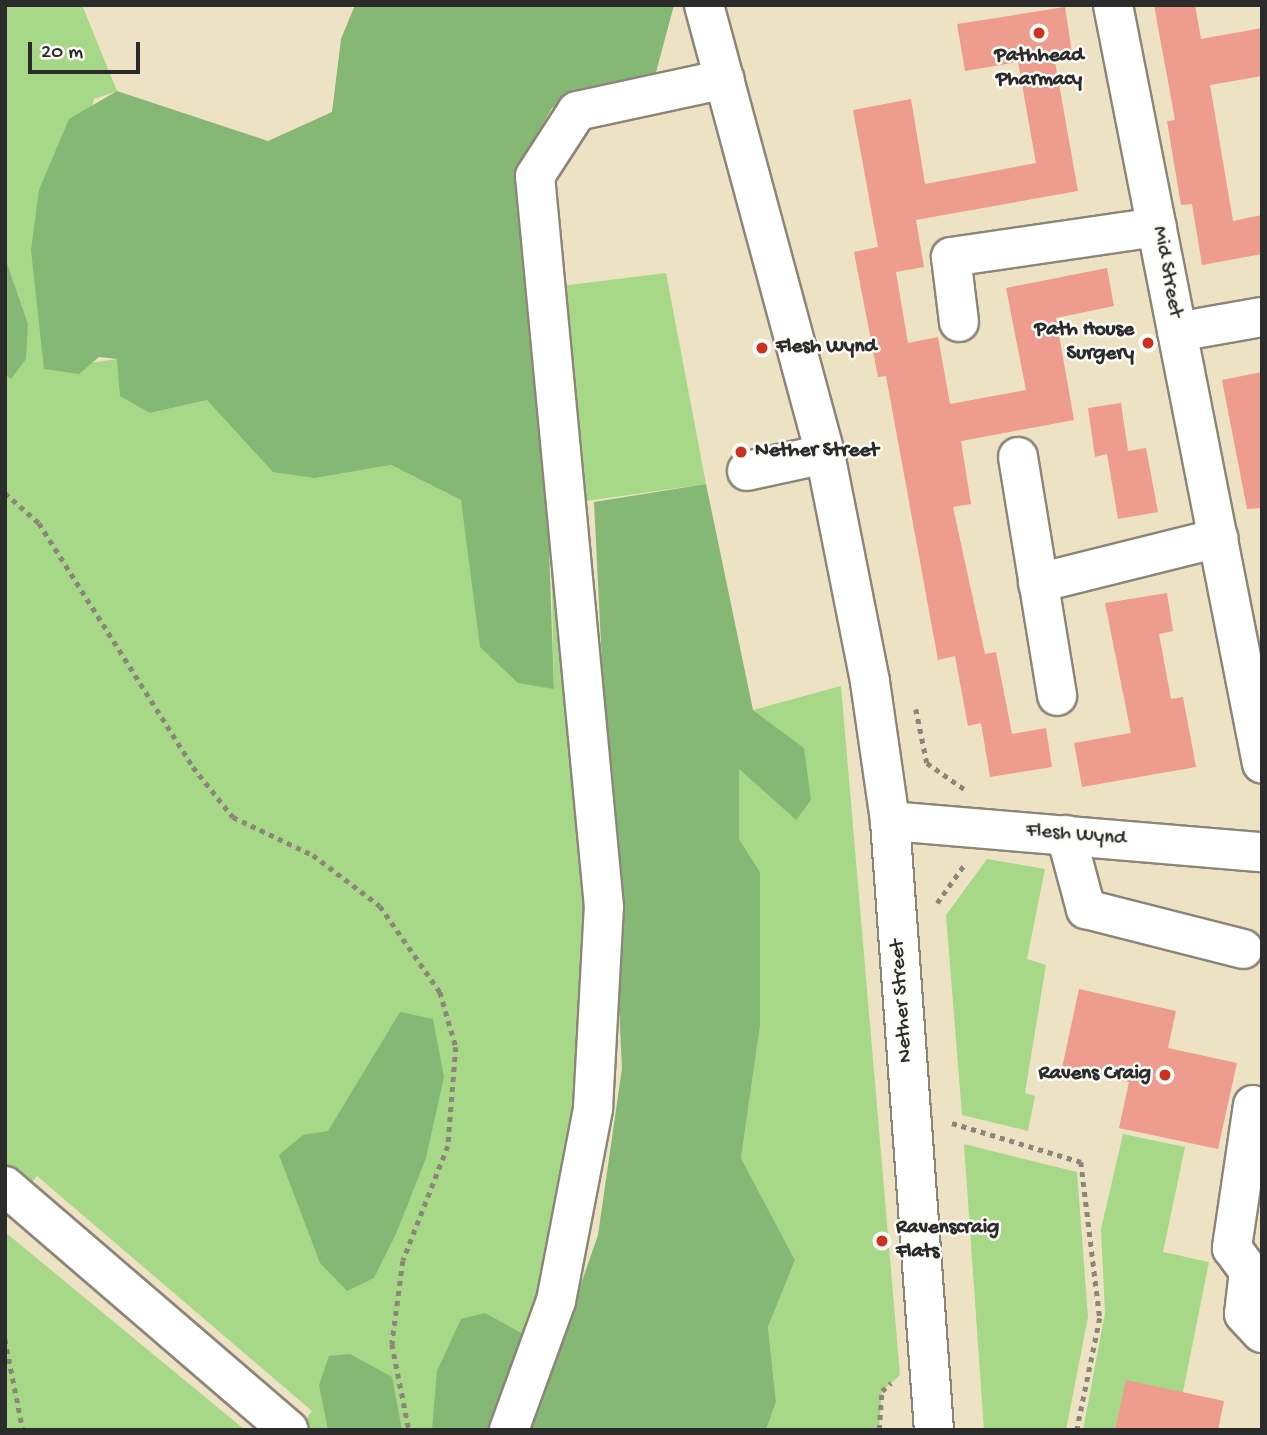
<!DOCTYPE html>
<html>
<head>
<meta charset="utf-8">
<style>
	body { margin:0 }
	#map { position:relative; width:1267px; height:1435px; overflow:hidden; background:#eee2c4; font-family:"Gochi Hand",sans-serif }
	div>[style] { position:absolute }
	.green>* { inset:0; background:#a6d887 }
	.forest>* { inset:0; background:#84b874 }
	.building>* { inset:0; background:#ed9c8d }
	.path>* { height:4.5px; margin-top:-2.25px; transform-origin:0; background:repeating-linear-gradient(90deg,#8c8678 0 5px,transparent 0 10px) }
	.roads { filter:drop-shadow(2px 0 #8c8678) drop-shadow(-2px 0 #8c8678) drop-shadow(0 2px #8c8678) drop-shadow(0 -2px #8c8678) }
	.minor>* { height:38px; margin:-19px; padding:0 19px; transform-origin:19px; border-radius:19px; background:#fff }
	.major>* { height:38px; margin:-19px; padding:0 19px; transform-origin:19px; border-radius:19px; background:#fff }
	.dots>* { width:19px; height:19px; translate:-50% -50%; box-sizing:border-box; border:4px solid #fdfcf7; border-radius:50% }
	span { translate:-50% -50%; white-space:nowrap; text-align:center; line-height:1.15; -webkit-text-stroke:5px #fdfcf7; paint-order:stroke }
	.poi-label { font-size:21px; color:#2b2b2b; font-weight:700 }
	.right { translate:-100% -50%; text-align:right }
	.left { translate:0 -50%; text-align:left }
	.street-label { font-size:21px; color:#2b2b2b }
	.frame { position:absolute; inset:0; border:7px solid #2b2b2b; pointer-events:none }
	.scale { position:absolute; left:28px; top:42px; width:112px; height:32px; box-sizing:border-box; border:4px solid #2b2b2b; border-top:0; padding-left:9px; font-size:21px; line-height:24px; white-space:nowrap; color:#2b2b2b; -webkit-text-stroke:5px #fdfcf7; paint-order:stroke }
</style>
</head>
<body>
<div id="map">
	<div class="green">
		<div style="clip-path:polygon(5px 5px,82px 5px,117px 91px,94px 99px,42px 329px,45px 369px,117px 359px,150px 413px,207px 400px,315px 478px,391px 465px,461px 500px,474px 567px,554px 689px,545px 288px,666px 273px,706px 484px,565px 504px,604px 907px,593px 1108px,509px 1430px,298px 1430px,312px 1411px,37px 1176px,5px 1216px,5px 375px,11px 379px,28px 324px,5px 257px)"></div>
		<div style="clip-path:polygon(841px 686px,900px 1375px,882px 1391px,879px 1430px,766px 1430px,776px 1402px,768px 1327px,795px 1260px,741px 1158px,760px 1026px,760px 872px,739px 839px,739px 768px,796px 820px,804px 748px,753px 710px)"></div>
		<div style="clip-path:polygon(987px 859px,1045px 869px,1027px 959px,1046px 965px,1025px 1093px,1035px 1096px,1028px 1131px,962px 1115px,946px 915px)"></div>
		<div style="clip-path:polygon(1123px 1134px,1185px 1147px,1163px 1252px,1209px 1262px,1183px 1392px,1115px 1430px,1083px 1430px,1105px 1313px,1101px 1229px)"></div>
		<div style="clip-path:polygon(964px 1144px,1077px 1172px,1088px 1317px,1066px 1430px,984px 1430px)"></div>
		<div style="clip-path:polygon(5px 1232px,245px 1430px,5px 1430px)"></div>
	</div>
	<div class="forest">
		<div style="clip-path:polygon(355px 5px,674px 5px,655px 76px,552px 108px,525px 155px,545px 434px,554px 689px,518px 683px,480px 647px,461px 500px,391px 465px,315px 478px,273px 472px,207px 400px,150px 413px,120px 396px,117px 359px,99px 357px,79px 374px,44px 369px,31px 250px,39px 190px,69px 119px,117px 91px,268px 141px,332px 112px,341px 39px)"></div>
		<div style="clip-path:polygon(5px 257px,28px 324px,26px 359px,11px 379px,5px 375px)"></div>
		<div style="clip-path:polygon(706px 484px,753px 710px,804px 748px,811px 800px,796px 820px,739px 769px,739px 839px,760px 872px,760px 1026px,741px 1158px,795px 1260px,768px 1327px,776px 1402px,766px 1430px,530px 1430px,598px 1235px,622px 1068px,594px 502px)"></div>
		<div style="clip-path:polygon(400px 1012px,433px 1019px,444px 1077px,426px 1158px,396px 1234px,374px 1278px,347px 1291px,320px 1263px,279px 1155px,303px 1135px,328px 1131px)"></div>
		<div style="clip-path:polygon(485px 1313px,523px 1334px,525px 1348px,496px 1430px,432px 1430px,437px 1371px,461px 1319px)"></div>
		<div style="clip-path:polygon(350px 1354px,392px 1377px,402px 1430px,328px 1430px,319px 1385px,329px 1356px)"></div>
	</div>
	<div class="building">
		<div style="clip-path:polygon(1154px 5px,1195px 5px,1201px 39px,1262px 28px,1262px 76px,1210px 85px,1233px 221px,1262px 215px,1262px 254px,1202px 265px,1192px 204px,1181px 205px,1167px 121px,1175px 120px)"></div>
		<div style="clip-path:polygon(1065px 7px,1072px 53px,1054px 56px,1078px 191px,916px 220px,924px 267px,896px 272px,908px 343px,938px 337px,950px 404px,1026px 390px,1006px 288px,1107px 268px,1114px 306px,1056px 318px,1074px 420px,961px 441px,971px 504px,953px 507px,985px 654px,996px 652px,1012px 734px,1046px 728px,1052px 767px,990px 777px,981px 723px,968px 726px,955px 656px,938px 660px,886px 376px,878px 377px,854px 252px,878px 247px,853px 110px,911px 99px,925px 184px,1036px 163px,1018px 62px,965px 71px,957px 24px)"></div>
		<div style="clip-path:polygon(1262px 372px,1262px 508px,1247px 509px,1222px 380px)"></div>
		<div style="clip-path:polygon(1121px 403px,1128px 451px,1146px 448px,1158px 512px,1118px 519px,1107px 454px,1095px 457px,1088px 408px)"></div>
		<div style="clip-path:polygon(1167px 593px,1173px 631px,1159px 634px,1171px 699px,1183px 697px,1196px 767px,1082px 787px,1074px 743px,1131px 733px,1105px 603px)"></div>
		<div style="clip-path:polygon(1079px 989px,1176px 1011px,1168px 1048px,1237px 1063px,1218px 1149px,1119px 1128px,1129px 1082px,1062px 1068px)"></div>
		<div style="clip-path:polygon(1126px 1380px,1224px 1401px,1218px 1430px,1115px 1430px)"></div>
	</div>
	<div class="path">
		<div style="left:5px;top:493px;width:45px;rotate:41.4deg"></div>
		<div style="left:39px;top:523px;width:289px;rotate:57.7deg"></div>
		<div style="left:193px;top:767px;width:64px;rotate:51.3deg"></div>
		<div style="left:233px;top:817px;width:89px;rotate:25.4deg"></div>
		<div style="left:313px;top:855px;width:84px;rotate:37.3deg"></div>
		<div style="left:380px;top:906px;width:105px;rotate:55.1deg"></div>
		<div style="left:440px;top:992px;width:57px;rotate:73.8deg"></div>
		<div style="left:456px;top:1047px;width:99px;rotate:94.6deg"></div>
		<div style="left:448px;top:1146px;width:123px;rotate:111.4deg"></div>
		<div style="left:403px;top:1261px;width:84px;rotate:97.5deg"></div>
		<div style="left:392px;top:1344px;width:88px;rotate:78.8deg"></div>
		<div style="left:916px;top:709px;width:55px;rotate:78.5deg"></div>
		<div style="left:927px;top:763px;width:49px;rotate:35deg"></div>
		<div style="left:937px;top:903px;width:47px;rotate:-54.6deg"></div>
		<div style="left:952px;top:1123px;width:135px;rotate:16.8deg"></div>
		<div style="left:1081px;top:1162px;width:157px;rotate:83.1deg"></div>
		<div style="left:1100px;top:1318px;width:114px;rotate:101.6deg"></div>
		<div style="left:5px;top:1339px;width:93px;rotate:78.8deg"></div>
		<div style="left:879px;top:1430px;width:39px;rotate:-86deg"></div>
		<div style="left:882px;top:1391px;width:12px;rotate:-42deg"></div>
	</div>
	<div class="roads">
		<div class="minor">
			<div style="left:1113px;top:5px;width:773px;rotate:78.89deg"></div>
			<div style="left:959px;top:322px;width:65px;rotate:-97deg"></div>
			<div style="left:951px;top:257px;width:208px;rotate:-8.3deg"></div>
			<div style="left:1177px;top:332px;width:86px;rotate:-10deg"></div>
			<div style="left:1018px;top:457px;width:242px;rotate:80.7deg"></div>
			<div style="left:747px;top:471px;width:80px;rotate:-12.3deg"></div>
			<div style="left:1038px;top:583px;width:186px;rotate:-14deg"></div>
			<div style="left:890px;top:821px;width:373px;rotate:4.8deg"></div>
			<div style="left:1066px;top:835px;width:77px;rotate:74.9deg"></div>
			<div style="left:1086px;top:909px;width:162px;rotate:14.3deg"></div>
			<div style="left:1253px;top:1105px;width:145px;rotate:98.4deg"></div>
			<div style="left:1232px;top:1248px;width:29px;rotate:54deg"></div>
			<div style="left:1249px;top:1271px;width:43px;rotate:96.6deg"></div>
			<div style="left:1244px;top:1314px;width:26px;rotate:47deg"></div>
			<div style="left:5px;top:1186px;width:374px;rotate:40.7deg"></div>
			<div style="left:509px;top:1430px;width:137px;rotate:-70deg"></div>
			<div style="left:556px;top:1301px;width:197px;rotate:-79.1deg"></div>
			<div style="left:593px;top:1108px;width:201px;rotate:-86.9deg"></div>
			<div style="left:604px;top:907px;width:734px;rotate:-95.39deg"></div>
			<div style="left:535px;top:176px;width:77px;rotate:-57.1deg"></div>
			<div style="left:577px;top:111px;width:151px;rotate:-12.2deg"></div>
		</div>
		<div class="major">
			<div style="left:704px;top:5px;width:465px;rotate:74.9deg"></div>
			<div style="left:825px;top:454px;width:232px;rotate:78.8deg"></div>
			<div style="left:870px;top:682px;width:140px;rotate:81.8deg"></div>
			<div style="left:890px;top:821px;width:611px;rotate:85.87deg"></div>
		</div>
	</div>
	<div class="dots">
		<div style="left:1039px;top:33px;background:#c8321e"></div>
		<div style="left:1148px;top:343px;background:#c8321e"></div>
		<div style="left:762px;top:348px;background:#c8321e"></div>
		<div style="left:741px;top:452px;background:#c8321e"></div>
		<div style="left:1165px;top:1075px;background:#c8321e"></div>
		<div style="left:882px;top:1241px;background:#c8321e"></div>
	</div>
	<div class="poi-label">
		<span style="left:1039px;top:69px">Pathhead<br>Pharmacy</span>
		<span class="right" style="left:1134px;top:343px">Path House<br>Surgery</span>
		<span class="left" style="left:776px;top:348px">Flesh Wynd</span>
		<span class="left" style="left:755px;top:452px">Nether Street</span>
		<span class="right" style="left:1151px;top:1075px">Ravens Craig</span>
		<span class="left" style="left:896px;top:1241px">Ravenscraig<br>Flats</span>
	</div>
	<div class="street-label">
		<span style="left:1166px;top:272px;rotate:79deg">Mid Street</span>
		<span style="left:1076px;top:836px;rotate:5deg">Flesh Wynd</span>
		<span style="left:903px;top:1001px;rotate:-94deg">Nether Street</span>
	</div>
	<div class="frame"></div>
	<div class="scale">20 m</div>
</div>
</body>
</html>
